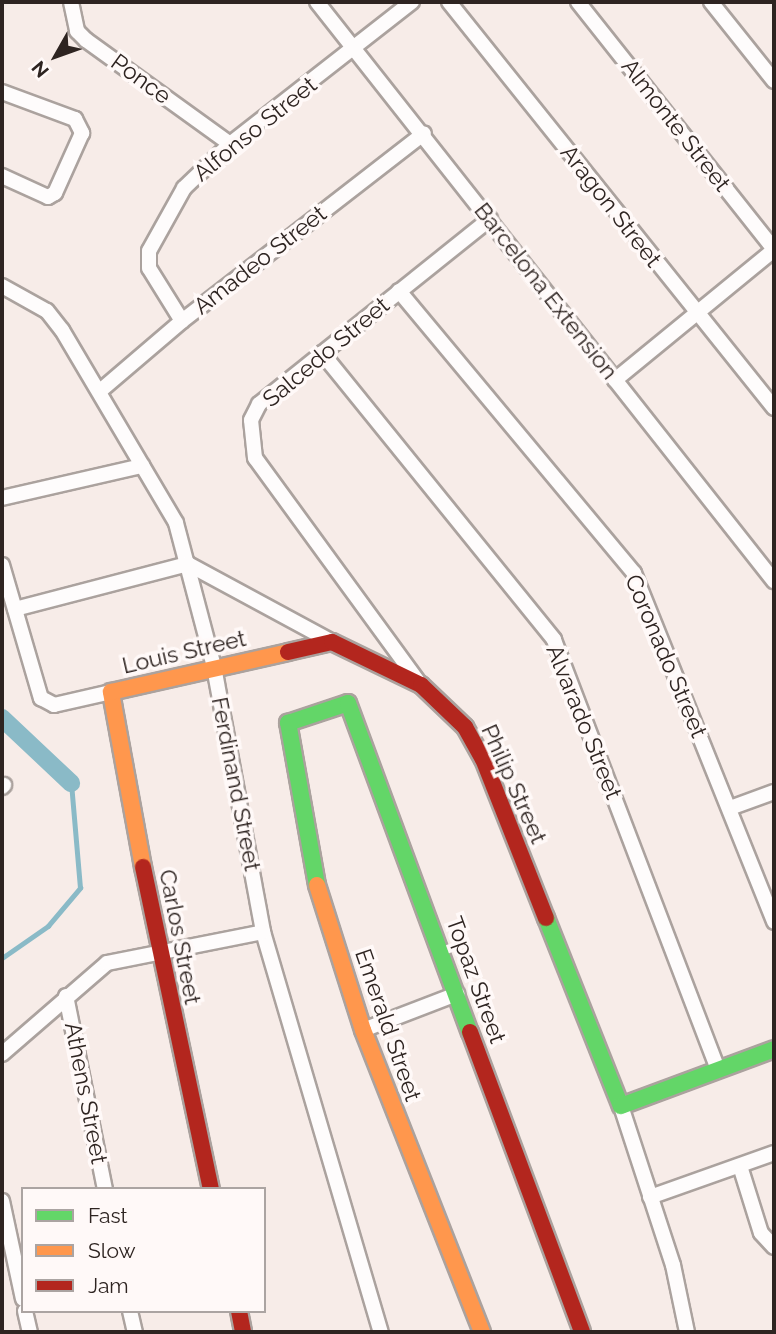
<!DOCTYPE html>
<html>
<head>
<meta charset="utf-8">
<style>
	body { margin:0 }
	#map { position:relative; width:776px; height:1334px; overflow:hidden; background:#f7ece8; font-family:Raleway,sans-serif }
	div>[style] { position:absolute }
	.stream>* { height:4.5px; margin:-2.25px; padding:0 2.25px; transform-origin:2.25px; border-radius:2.25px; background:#8abac7 }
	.canal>* { height:18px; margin:-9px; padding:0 9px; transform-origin:9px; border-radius:9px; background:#8abac7 }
	.roads { filter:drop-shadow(2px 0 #aba29e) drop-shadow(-2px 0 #aba29e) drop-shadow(0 2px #aba29e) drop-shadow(0 -2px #aba29e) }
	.street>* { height:14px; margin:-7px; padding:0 7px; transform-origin:7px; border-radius:7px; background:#fefcfc }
	.fast>* { height:16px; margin:-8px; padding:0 8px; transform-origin:8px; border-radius:8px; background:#63d668 }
	.slow>* { height:16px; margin:-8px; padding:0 8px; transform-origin:8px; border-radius:8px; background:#ff974d }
	.jam>* { height:16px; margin:-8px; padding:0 8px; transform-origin:8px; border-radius:8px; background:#b3261e }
	span { translate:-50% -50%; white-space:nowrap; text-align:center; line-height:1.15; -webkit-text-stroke:7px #fff9f8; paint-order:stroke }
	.street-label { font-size:23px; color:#2e2421 }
	.frame { position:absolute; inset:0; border:4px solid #2e2421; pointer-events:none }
	.legend { position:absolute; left:21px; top:1187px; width:245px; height:126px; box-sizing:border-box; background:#fff9f8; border:2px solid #aba4a2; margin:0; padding:9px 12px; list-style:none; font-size:21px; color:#2e2421 }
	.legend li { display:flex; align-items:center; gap:14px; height:35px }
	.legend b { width:35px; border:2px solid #aba4a2 }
	.north { position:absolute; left:21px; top:21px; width:70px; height:70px; -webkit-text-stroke:5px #fff9f8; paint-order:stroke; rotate:230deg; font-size:19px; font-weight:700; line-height:28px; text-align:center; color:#2e2421 }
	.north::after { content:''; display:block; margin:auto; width:24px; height:32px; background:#2e2421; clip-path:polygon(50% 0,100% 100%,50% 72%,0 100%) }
</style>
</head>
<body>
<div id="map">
	<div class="stream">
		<div style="left:2px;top:958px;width:56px;rotate:-34.8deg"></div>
		<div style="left:48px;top:926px;width:50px;rotate:-49.9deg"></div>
		<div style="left:80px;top:888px;width:105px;rotate:-94.9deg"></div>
	</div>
	<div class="canal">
		<div style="left:2px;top:718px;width:95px;rotate:43.3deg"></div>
	</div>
	<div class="roads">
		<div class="street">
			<div style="left:71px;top:2px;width:30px;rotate:78deg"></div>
			<div style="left:77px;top:31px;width:13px;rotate:45deg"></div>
			<div style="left:86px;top:40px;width:178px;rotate:35.8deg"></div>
			<div style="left:317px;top:2px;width:738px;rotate:51.72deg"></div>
			<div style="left:449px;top:2px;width:520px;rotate:51.32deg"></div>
			<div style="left:578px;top:2px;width:315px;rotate:51.6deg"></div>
			<div style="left:711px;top:2px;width:101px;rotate:51.4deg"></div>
			<div style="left:2px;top:92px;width:78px;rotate:20.3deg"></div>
			<div style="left:75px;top:119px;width:16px;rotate:63deg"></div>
			<div style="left:82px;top:133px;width:66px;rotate:114.2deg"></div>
			<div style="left:55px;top:193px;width:8px;rotate:150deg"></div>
			<div style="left:48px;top:197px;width:51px;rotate:-155.5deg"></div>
			<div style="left:2px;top:286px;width:51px;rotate:29.1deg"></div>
			<div style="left:47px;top:311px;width:24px;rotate:52deg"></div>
			<div style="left:62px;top:330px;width:224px;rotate:59.4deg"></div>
			<div style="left:176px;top:523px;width:149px;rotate:75.2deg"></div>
			<div style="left:214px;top:667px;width:269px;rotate:79.5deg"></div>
			<div style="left:263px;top:932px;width:417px;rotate:73.6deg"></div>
			<div style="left:399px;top:291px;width:367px;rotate:50.2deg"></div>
			<div style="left:634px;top:573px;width:376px;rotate:68.1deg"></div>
			<div style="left:182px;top:321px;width:62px;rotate:-121.9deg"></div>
			<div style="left:149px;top:268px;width:17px;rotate:-90deg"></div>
			<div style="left:149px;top:251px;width:72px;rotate:-60.9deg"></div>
			<div style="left:184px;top:188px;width:64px;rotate:-43.7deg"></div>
			<div style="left:230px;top:144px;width:231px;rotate:-38deg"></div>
			<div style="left:322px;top:353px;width:369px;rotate:51deg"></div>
			<div style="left:554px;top:640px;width:460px;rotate:69.1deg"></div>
			<div style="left:615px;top:380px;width:205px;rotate:-39.3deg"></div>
			<div style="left:100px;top:391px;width:108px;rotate:-40.5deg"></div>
			<div style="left:182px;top:321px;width:306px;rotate:-37.8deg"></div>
			<div style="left:2px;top:498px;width:144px;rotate:-12.9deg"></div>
			<div style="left:2px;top:565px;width:139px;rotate:73.7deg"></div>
			<div style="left:41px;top:698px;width:15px;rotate:28deg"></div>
			<div style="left:54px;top:705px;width:58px;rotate:-12.8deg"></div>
			<div style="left:15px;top:609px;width:179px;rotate:-14.6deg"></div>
			<div style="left:188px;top:564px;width:164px;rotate:28.4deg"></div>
			<div style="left:420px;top:684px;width:280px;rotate:-126.1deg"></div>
			<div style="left:255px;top:458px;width:38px;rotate:-96deg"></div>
			<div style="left:251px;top:420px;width:18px;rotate:-63deg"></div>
			<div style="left:259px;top:404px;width:296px;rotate:-38.7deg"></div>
			<div style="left:2px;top:787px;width:3px;rotate:-45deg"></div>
			<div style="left:730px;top:808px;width:47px;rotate:-20deg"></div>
			<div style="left:66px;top:996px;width:197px;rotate:78.6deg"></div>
			<div style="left:363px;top:1030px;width:101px;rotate:-21deg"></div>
			<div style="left:2px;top:1054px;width:139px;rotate:-40.9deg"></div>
			<div style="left:107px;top:963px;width:159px;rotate:-11.2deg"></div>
			<div style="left:621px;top:1106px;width:167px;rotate:71.9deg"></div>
			<div style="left:673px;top:1265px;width:68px;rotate:78.2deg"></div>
			<div style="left:740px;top:1166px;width:70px;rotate:72.6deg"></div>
			<div style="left:761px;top:1233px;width:19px;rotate:47deg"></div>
			<div style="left:650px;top:1197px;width:132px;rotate:-19.5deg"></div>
			<div style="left:2px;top:1201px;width:100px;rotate:77.9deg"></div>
			<div style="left:25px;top:1311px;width:22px;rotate:77deg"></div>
			<div style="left:130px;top:1311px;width:22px;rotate:77deg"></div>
		</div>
		<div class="fast">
			<div style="left:317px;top:885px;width:165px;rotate:-100.1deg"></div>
			<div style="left:288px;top:723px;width:63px;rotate:-18.4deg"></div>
			<div style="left:348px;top:703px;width:351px;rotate:69.7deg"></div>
			<div style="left:546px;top:918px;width:202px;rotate:68.3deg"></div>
			<div style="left:621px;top:1106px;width:163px;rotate:-20.4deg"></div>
		</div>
		<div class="slow">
			<div style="left:143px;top:867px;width:178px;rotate:-100.4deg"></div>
			<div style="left:111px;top:692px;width:181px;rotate:-12.7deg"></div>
			<div style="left:317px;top:885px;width:152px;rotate:72.4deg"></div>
			<div style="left:363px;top:1030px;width:325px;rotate:68.5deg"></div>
		</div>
		<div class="jam">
			<div style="left:288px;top:652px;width:45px;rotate:-12.8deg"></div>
			<div style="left:332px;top:642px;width:99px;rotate:25.8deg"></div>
			<div style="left:421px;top:685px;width:61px;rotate:43.7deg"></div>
			<div style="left:465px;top:727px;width:37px;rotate:61deg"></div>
			<div style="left:483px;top:759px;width:171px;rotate:68.4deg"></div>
			<div style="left:143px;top:867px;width:329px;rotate:78.1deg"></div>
			<div style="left:470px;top:1032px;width:320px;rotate:69.5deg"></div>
			<div style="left:239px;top:1311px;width:21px;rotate:79deg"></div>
		</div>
	</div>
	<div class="street-label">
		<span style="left:141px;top:79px;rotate:36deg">Ponce</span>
		<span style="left:676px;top:125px;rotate:52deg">Almonte Street</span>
		<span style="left:255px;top:129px;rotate:-39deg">Alfonso Street</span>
		<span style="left:611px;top:206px;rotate:52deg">Aragon Street</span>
		<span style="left:260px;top:260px;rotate:-38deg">Amadeo Street</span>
		<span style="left:546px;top:291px;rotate:52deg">Barcelona Extension</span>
		<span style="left:326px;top:352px;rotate:-40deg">Salcedo Street</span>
		<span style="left:184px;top:652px;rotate:-13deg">Louis Street</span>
		<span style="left:666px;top:656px;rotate:67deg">Coronado Street</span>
		<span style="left:584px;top:722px;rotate:68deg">Alvarado Street</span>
		<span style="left:236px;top:784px;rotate:79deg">Ferdinand Street</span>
		<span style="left:514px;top:784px;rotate:66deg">Philip Street</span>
		<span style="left:180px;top:937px;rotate:79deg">Carlos Street</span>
		<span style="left:476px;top:980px;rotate:70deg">Topaz Street</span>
		<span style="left:388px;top:1025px;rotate:71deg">Emerald Street</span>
		<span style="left:86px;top:1093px;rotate:79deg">Athens Street</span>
	</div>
	<div class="frame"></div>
	<ul class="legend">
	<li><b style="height:9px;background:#63d668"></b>Fast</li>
	<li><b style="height:9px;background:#ff974d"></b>Slow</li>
	<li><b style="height:9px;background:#b3261e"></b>Jam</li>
	</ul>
	<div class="north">N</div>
</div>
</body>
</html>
